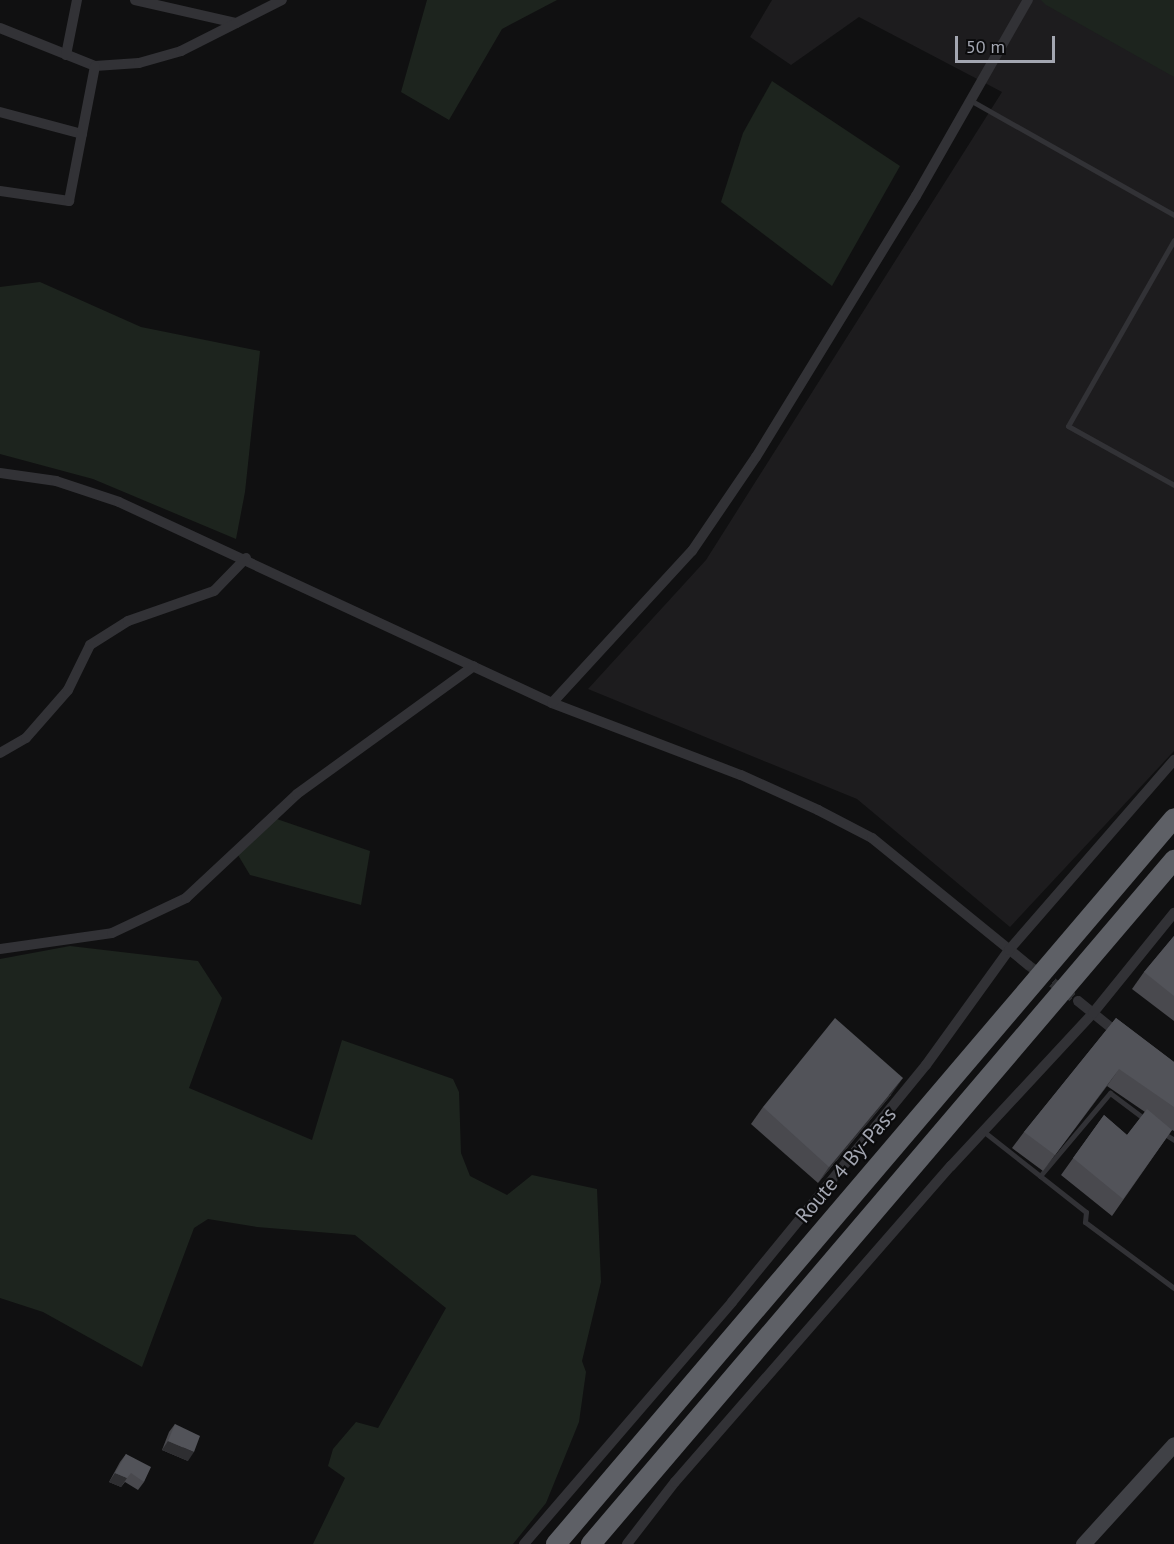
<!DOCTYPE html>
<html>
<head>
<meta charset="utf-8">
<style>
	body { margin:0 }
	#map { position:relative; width:1174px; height:1544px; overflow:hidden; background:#101011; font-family:"PT Sans",sans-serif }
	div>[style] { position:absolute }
	.built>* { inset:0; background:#1d1c1e }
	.green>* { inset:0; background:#1d241e }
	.street-tunnel>* { height:10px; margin-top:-5px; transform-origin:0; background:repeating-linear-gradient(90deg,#2d2e31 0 10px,transparent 0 15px) }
	.lane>* { height:5px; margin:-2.5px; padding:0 2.5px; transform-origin:2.5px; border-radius:2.5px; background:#323236 }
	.street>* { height:10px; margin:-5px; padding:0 5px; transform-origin:5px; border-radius:5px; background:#323236 }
	.secondary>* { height:15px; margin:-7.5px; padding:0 7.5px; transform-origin:7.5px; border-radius:7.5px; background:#404146 }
	.highway>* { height:20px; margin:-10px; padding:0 10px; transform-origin:10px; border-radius:10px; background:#5e6066 }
	.wall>* { inset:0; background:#49494e }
	.shaded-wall>* { inset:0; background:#2e2e31 }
	.building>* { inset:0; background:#525359 }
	span { translate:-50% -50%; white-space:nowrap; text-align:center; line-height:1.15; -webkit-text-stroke:4.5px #0b0b0c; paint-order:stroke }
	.street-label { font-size:21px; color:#a3a6b1 }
	.scale { position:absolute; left:955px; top:36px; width:100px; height:27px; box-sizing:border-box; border:3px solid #a3a6b1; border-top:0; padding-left:8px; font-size:18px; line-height:21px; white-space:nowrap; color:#a3a6b1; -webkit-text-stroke:4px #0b0b0c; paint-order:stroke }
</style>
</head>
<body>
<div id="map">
	<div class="built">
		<div style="clip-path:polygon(772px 0,1174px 0,1174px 751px,1010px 927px,857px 799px,588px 689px,706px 560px,1002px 92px,859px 17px,791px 65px,750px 37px)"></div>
	</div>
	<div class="green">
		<div style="clip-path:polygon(427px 0,700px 0,557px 0,502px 29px,449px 120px,401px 92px)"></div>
		<div style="clip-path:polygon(1041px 0,1174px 0,1174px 77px,1046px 5px)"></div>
		<div style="clip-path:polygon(772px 81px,900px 166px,832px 286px,721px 202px,743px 133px)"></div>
		<div style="clip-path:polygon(40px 282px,141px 327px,260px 351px,245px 492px,236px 539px,93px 479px,0 454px,0 287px)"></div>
		<div style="clip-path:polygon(271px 817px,370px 851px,361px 905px,250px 875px,235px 850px)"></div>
		<div style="clip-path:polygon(70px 946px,198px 961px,222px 998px,189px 1088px,312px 1140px,342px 1040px,453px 1079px,459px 1092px,461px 1153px,470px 1176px,507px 1195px,532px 1175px,597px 1189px,601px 1282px,582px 1361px,586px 1372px,579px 1422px,546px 1503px,513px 1544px,313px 1544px,345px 1478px,328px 1466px,333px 1449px,356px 1422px,378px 1428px,446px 1308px,355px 1235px,257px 1227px,208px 1219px,194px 1228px,142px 1367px,43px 1312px,0 1298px,0 959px)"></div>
	</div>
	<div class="street-tunnel">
		<div style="left:1028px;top:965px;width:62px;rotate:35.8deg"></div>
	</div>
	<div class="lane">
		<div style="left:970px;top:100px;width:234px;rotate:29.4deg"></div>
		<div style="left:1174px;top:240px;width:214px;rotate:119.7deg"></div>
		<div style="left:1068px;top:426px;width:121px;rotate:29.1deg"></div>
		<div style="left:983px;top:1131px;width:131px;rotate:38.2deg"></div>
		<div style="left:1086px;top:1212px;width:10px;rotate:96deg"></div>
		<div style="left:1085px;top:1222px;width:111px;rotate:36.6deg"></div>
		<div style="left:1163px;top:1133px;width:13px;rotate:32deg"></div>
		<div style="left:1040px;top:1176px;width:109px;rotate:-49.9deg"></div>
		<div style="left:1110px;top:1093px;width:45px;rotate:36.9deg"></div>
	</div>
	<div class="street">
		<div style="left:135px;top:0;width:104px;rotate:12.8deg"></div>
		<div style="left:0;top:28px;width:102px;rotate:21.8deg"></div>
		<div style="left:95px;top:66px;width:44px;rotate:-3.9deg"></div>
		<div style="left:139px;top:63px;width:44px;rotate:-15.9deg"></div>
		<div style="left:181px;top:51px;width:113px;rotate:-26.8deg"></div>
		<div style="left:66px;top:55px;width:56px;rotate:-78.7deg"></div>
		<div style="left:0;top:112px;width:85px;rotate:15deg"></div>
		<div style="left:0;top:191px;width:70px;rotate:8.2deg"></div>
		<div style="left:69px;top:201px;width:137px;rotate:-79.1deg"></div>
		<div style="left:0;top:473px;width:57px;rotate:8.1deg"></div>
		<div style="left:56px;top:481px;width:66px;rotate:18.4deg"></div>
		<div style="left:119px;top:502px;width:477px;rotate:24.9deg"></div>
		<div style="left:552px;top:703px;width:202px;rotate:20.9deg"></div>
		<div style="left:741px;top:775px;width:85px;rotate:24.4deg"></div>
		<div style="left:818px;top:810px;width:61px;rotate:27.4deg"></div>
		<div style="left:872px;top:838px;width:201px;rotate:39.1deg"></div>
		<div style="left:552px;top:703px;width:207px;rotate:-47.4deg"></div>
		<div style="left:692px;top:551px;width:114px;rotate:-55.8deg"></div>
		<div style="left:756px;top:457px;width:306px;rotate:-58.5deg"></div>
		<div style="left:916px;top:196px;width:226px;rotate:-60.3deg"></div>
		<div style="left:0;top:753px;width:30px;rotate:-30deg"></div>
		<div style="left:26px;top:738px;width:64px;rotate:-48.8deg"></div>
		<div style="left:68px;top:690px;width:50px;rotate:-63.9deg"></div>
		<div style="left:90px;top:645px;width:45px;rotate:-32.3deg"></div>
		<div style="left:128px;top:621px;width:91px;rotate:-19.2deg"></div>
		<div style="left:214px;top:591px;width:46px;rotate:-45.9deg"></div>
		<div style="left:0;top:949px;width:113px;rotate:-8.1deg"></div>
		<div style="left:112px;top:933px;width:82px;rotate:-25.3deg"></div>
		<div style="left:186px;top:898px;width:152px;rotate:-43.1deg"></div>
		<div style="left:297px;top:794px;width:218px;rotate:-35.9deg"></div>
		<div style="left:1078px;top:1001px;width:54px;rotate:39deg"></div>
		<div style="left:524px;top:1544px;width:319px;rotate:-49.3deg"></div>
		<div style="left:732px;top:1302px;width:306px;rotate:-50.7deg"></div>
		<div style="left:926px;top:1065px;width:142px;rotate:-54.2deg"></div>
		<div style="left:1009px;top:950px;width:252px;rotate:-49deg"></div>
		<div style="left:627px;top:1544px;width:78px;rotate:-52.3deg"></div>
		<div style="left:675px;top:1482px;width:420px;rotate:-48.9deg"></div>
		<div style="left:951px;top:1166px;width:209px;rotate:-47.1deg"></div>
		<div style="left:1093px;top:1013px;width:129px;rotate:-51deg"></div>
	</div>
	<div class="secondary">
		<div style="left:1083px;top:1544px;width:135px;rotate:-47.7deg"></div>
	</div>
	<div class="highway">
		<div style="left:556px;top:1544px;width:953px;rotate:-49.59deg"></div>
		<div style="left:591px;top:1544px;width:899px;rotate:-49.56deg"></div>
	</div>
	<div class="wall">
		<div style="clip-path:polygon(1174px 936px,1174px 1021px,1132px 989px,1144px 972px)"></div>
		<div style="clip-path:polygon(1116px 1018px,1174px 1062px,1174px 1131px,1172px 1130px,1112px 1216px,1061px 1175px,1104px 1115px,1127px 1135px,1145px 1112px,1107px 1086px,1043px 1171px,1012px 1148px,1024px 1132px)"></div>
		<div style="clip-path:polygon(891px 1095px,818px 1183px,751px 1124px,763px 1107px)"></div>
		<div style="clip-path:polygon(175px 1424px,188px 1461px,162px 1450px,169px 1432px)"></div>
		<div style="clip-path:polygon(126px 1454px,144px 1482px,138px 1490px,125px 1482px,121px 1487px,109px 1482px,120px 1462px)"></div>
	</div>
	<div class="shaded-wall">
		<div style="clip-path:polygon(1119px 1069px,1107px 1086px,1043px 1171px,1055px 1155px)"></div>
		<div style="clip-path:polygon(903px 1078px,891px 1095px,818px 1183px,829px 1167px)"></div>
		<div style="clip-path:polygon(168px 1441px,194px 1452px,188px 1461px,162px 1450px)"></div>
		<div style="clip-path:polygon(115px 1473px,127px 1478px,121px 1487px,109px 1482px)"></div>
	</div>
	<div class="building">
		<div style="clip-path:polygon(1174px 936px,1174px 996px,1144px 972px)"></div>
		<div style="clip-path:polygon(835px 1018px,903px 1078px,829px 1167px,763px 1107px)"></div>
		<div style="clip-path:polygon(1116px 1018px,1174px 1062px,1174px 1107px,1119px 1069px,1055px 1155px,1024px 1132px)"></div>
		<div style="clip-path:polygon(1147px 1109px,1172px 1130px,1123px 1199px,1073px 1158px,1104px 1115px,1127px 1135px)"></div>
		<div style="clip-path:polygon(175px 1424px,200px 1436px,194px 1452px,168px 1441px)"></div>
		<div style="clip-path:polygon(126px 1454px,151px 1467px,144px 1482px,131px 1473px,127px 1478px,115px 1473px)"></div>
	</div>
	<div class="street-label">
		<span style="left:846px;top:1165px;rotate:-50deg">Route 4 By-Pass</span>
	</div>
	<div class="scale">50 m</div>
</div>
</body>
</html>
